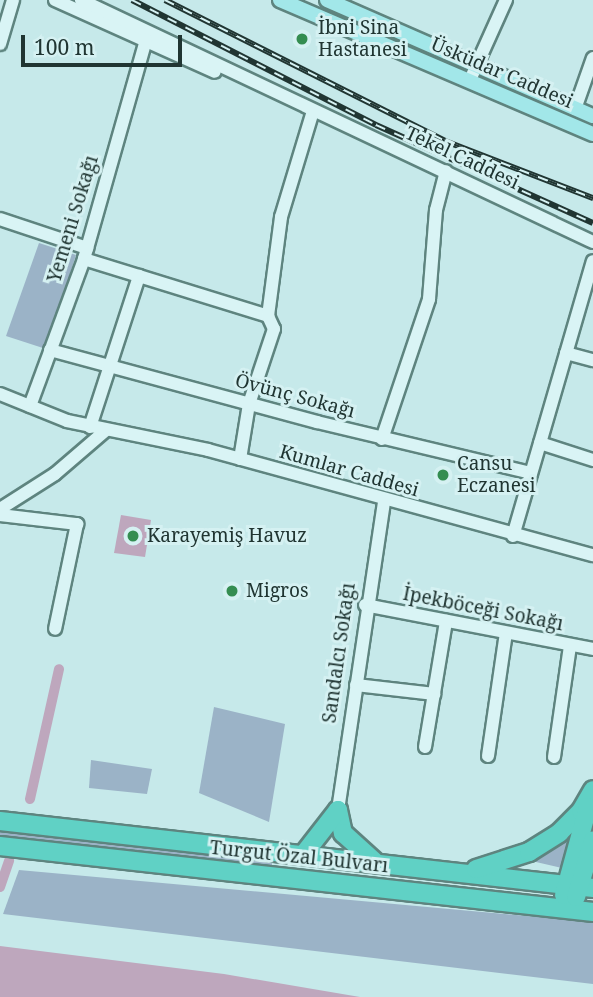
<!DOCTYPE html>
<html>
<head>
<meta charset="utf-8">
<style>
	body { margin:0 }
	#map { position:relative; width:593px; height:997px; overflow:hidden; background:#c6e9ea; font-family:"Noto Serif",serif }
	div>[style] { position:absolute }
	.green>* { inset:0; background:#9bb3c7 }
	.water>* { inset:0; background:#bea7bd }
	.canal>* { height:10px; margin:-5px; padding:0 5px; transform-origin:5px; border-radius:5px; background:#bea7bd }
	.roads { filter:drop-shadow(2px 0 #5e847f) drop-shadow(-2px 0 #5e847f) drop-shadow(0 2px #5e847f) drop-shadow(0 -2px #5e847f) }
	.minor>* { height:12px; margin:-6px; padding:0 6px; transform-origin:6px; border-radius:6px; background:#d9f4f5 }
	.major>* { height:14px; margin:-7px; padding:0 7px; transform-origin:7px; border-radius:7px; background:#a2e7e9 }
	.highway>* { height:18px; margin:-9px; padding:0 9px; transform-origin:9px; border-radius:9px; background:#60d1c5 }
	.rail>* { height:6px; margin-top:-3px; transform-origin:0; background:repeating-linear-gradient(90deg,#d5f1f2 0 10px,#203532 0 20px); box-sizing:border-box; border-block:2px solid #203532 }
	.dots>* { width:19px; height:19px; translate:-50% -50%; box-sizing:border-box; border:4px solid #d5f1f2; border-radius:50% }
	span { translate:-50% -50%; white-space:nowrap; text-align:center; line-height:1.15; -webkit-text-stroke:6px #d5f1f2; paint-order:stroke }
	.poi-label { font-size:19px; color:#203532 }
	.left { translate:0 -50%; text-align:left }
	.street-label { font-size:19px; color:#203532 }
	.scale { position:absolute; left:21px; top:35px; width:161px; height:32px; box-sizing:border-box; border:4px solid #203532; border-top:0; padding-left:9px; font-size:21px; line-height:24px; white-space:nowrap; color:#203532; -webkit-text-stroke:5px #d5f1f2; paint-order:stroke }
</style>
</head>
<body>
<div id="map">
	<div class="green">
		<div style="clip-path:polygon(39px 243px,76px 255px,46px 349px,6px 336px)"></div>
		<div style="clip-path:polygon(214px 707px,285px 724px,269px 822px,199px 793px)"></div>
		<div style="clip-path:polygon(91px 760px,152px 769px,147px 794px,89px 788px)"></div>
		<div style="clip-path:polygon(574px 827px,562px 868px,536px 862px,536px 859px)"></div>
		<div style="clip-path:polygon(0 829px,272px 860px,272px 866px,0 836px)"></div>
		<div style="clip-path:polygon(19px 870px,593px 922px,593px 984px,3px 914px)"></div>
	</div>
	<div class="water">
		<div style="clip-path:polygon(121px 515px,151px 520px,145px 557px,114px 553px)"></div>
		<div style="clip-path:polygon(0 946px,224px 974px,360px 997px,0 997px)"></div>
	</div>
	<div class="canal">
		<div style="left:30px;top:799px;width:133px;rotate:-77.4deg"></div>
		<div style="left:0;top:887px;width:28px;rotate:-71deg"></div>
	</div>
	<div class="roads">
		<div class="minor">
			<div style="left:55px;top:0;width:175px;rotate:24.2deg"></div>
			<div style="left:81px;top:0;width:566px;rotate:25.3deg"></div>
			<div style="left:0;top:44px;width:46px;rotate:-73.5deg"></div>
			<div style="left:470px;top:80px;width:88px;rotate:-65.8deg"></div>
			<div style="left:575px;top:109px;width:54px;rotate:-70.6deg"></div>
			<div style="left:0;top:219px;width:92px;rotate:18.4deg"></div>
			<div style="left:84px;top:259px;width:193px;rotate:17.2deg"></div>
			<div style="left:50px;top:350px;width:277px;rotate:15.1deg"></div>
			<div style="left:317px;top:422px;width:220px;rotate:13.4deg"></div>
			<div style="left:566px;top:353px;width:28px;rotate:15deg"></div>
			<div style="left:0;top:394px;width:72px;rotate:21.9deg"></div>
			<div style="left:67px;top:421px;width:144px;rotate:11.6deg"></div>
			<div style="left:208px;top:450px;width:399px;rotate:15.3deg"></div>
			<div style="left:30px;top:406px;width:157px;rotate:-69.8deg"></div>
			<div style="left:84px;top:259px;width:228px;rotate:-74.2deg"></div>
			<div style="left:90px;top:427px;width:159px;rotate:-72deg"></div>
			<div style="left:382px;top:439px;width:148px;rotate:-71.4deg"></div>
			<div style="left:429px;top:299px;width:89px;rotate:-85.5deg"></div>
			<div style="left:436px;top:210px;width:40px;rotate:-75.6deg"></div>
			<div style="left:540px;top:443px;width:56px;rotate:17.8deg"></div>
			<div style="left:240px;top:459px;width:56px;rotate:-80.7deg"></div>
			<div style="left:249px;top:404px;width:79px;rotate:-71.6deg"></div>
			<div style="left:274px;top:329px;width:14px;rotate:-115deg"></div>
			<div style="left:268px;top:316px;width:100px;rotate:-82.5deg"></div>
			<div style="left:281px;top:217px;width:111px;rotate:-73.2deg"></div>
			<div style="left:0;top:509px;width:65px;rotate:-32.5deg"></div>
			<div style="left:55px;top:474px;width:66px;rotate:-40.7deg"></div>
			<div style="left:0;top:515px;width:78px;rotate:6.7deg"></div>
			<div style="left:77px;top:524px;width:107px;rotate:101.8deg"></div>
			<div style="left:513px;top:536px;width:286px;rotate:-73.8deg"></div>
			<div style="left:365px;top:605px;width:232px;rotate:10.9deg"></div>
			<div style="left:356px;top:685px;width:79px;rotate:6.6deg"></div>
			<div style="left:425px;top:747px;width:128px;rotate:-80.5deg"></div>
			<div style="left:488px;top:756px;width:124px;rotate:-81.7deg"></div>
			<div style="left:554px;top:757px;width:112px;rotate:-81.8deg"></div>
			<div style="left:338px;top:810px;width:312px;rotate:-81.5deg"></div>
		</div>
		<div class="major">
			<div style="left:280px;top:0;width:340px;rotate:23.2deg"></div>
			<div style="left:327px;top:0;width:290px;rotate:23.6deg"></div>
		</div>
		<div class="highway">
			<div style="left:338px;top:810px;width:24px;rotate:78deg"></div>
			<div style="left:343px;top:833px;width:42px;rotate:42.1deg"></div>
			<div style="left:0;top:821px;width:597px;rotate:6.45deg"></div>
			<div style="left:0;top:846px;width:597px;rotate:6.35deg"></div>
			<div style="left:303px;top:855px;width:57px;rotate:-52.1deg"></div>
			<div style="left:476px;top:869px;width:56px;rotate:-17.8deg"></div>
			<div style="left:529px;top:852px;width:36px;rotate:-32deg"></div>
			<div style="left:559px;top:833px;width:31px;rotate:-45deg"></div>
			<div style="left:581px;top:811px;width:24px;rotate:-60deg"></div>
			<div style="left:564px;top:895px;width:91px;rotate:-74.7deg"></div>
			<div style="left:576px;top:897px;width:59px;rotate:-73.1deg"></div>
		</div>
	</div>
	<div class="rail">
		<div style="left:132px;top:0;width:274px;rotate:27.1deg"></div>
		<div style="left:376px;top:125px;width:238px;rotate:24.3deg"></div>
		<div style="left:165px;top:0;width:313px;rotate:26.7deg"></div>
		<div style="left:445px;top:141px;width:159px;rotate:21.1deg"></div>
	</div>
	<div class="dots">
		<div style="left:302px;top:39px;background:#348d51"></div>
		<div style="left:443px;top:475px;background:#348d51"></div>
		<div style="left:133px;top:536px;background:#348d51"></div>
		<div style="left:232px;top:591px;background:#348d51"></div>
	</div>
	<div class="poi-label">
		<span class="left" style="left:318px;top:39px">İbni Sina<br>Hastanesi</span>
		<span class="left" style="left:457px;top:475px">Cansu<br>Eczanesi</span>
		<span class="left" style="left:147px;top:536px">Karayemiş Havuz</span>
		<span class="left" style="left:246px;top:591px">Migros</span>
	</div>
	<div class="street-label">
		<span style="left:502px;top:73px;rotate:23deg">Üsküdar Caddesi</span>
		<span style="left:462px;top:158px;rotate:25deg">Tekel Caddesi</span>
		<span style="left:73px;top:219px;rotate:-73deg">Yemeni Sokağı</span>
		<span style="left:295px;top:396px;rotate:15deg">Övünç Sokağı</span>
		<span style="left:349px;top:471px;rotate:16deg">Kumlar Caddesi</span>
		<span style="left:483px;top:609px;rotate:11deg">İpekböceği Sokağı</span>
		<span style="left:339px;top:653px;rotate:-82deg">Sandalcı Sokağı</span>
		<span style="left:299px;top:857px;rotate:6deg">Turgut Özal Bulvarı</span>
	</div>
	<div class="scale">100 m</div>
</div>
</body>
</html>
